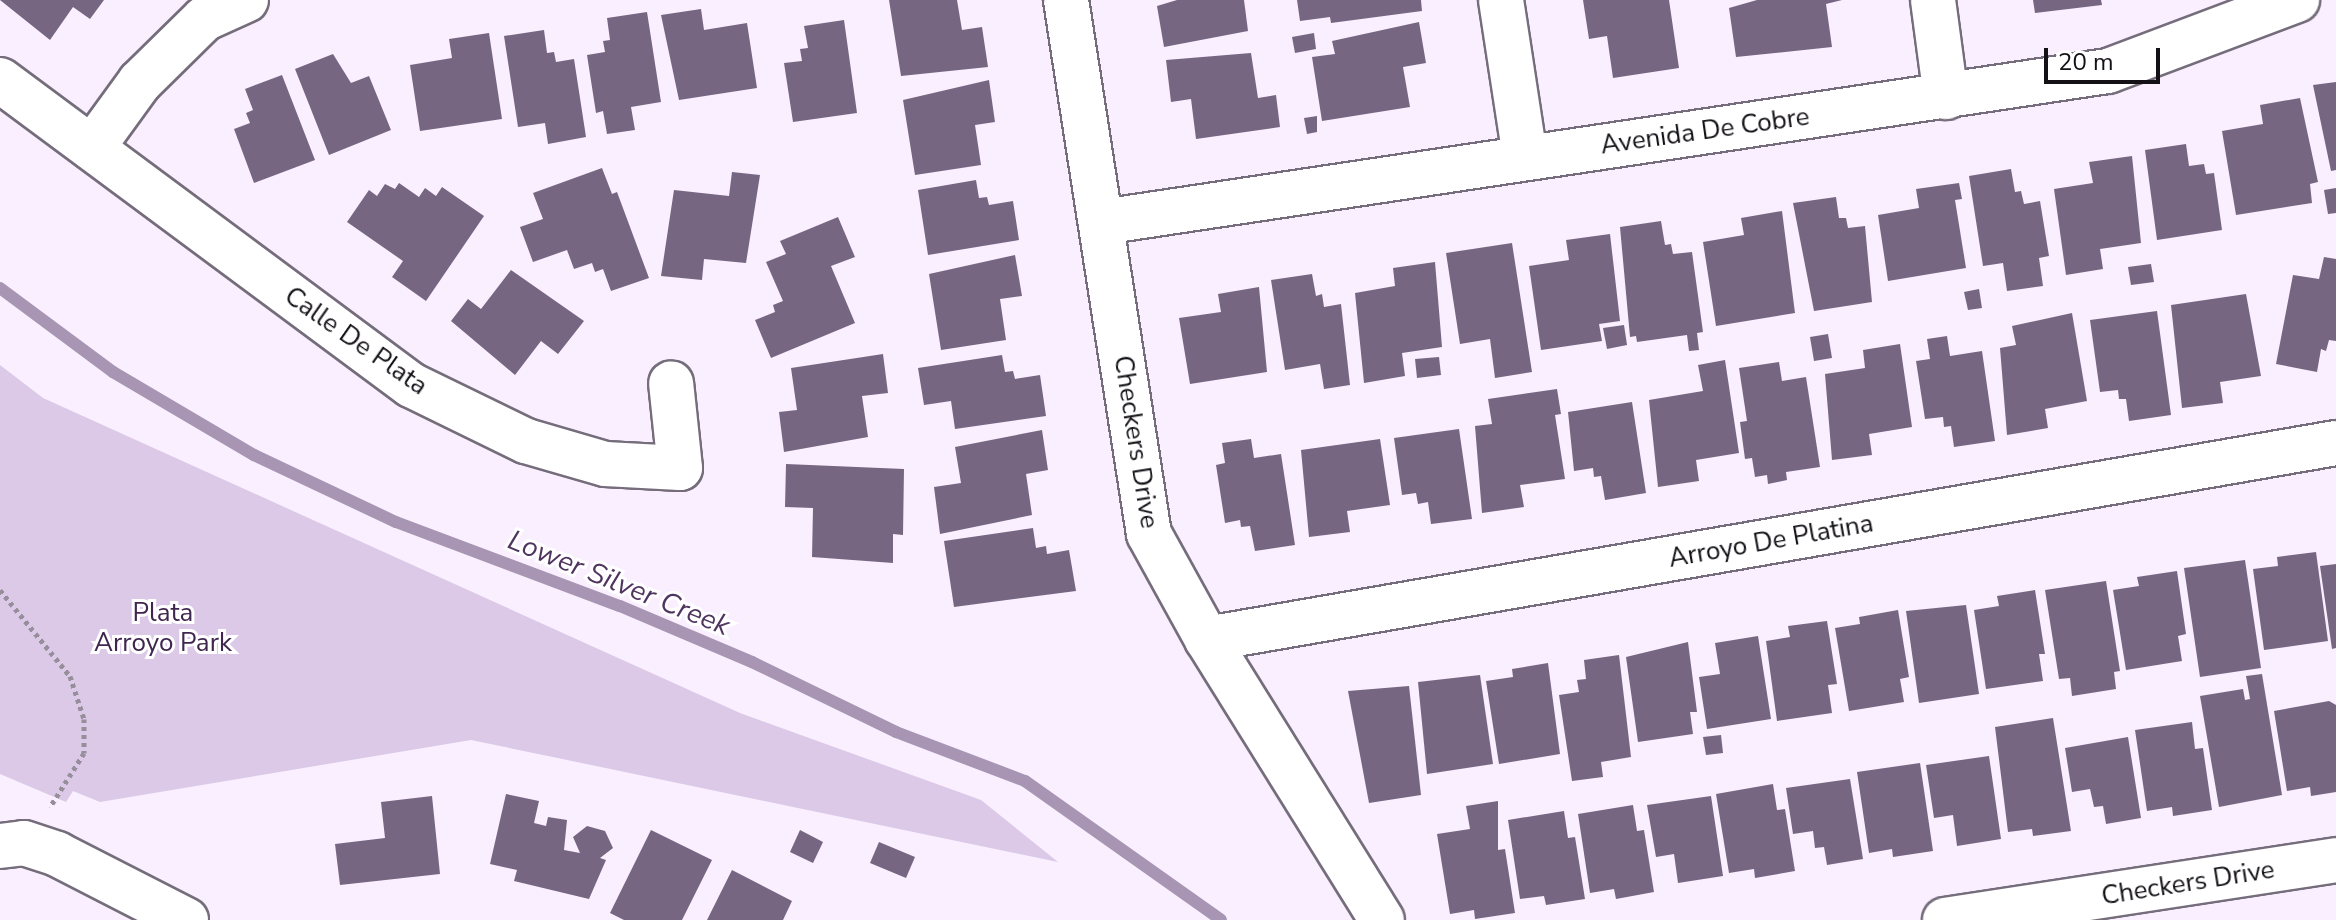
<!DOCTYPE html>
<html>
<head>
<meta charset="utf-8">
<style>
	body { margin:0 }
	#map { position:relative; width:2336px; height:920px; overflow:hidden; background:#f9efff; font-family:"Nunito Sans",sans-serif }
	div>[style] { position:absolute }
	.green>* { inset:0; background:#dbc9e7 }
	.stream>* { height:12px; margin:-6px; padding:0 6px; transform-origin:6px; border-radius:6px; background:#a795b3 }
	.building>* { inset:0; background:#776682 }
	.path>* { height:5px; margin-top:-2.5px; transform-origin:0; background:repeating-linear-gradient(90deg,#968f9b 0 4px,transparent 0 8px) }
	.roads { filter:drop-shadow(2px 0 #756d7b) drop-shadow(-2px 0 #756d7b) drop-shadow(0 2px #756d7b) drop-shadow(0 -2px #756d7b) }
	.minor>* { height:44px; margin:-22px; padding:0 22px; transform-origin:22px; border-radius:22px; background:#fff }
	span { translate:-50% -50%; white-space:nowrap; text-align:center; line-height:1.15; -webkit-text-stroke:6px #fff; paint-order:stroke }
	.street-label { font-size:26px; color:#131016 }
	.park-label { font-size:26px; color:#40264f }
	.water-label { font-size:28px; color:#4f345f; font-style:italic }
	.scale { position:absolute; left:2044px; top:48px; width:116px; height:36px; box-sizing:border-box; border:4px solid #131016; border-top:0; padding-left:10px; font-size:24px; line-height:28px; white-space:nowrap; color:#131016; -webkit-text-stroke:6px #fff; paint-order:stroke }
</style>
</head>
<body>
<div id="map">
	<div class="green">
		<div style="clip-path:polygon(0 365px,43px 398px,740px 713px,981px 800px,1058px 862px,471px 740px,100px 802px,73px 791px,66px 802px,0 774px)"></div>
	</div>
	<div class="stream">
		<div style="left:0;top:288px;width:141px;rotate:36.6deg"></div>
		<div style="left:113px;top:372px;width:164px;rotate:30.5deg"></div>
		<div style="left:254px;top:455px;width:157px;rotate:25.3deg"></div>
		<div style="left:396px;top:522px;width:239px;rotate:20.6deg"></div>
		<div style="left:620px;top:606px;width:143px;rotate:23deg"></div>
		<div style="left:752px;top:662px;width:160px;rotate:25.9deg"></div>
		<div style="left:896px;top:732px;width:138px;rotate:20.8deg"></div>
		<div style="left:1025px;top:781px;width:240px;rotate:35.3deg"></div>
	</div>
	<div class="building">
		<div style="clip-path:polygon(0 0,104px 0,90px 19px,73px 7px,50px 40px)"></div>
		<div style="clip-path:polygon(889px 0,957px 0,962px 30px,982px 27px,988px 67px,901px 76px)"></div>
		<div style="clip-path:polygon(1177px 0,1244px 0,1248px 31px,1164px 47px,1157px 6px)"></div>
		<div style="clip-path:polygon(1297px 0,1421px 0,1422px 11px,1331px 23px,1330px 17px,1300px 21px)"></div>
		<div style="clip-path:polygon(1583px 0,1669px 0,1679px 68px,1613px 78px,1607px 36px,1589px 39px)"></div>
		<div style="clip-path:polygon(1757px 0,1842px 0,1826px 4px,1832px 47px,1736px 57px,1729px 8px)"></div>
		<div style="clip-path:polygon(2033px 0,2101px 0,2102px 5px,2035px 13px)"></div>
		<div style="clip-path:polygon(701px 9px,704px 30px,747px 23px,757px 88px,679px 100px,661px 15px)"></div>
		<div style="clip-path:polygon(647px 12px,661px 102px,631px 107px,635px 130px,607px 134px,603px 111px,596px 113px,587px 55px,605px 52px,603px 41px,610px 40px,607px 18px)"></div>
		<div style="clip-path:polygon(844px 20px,857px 113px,793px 122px,784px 63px,802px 61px,800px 49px,808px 48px,804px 26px)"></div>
		<div style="clip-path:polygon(1419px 22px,1426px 63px,1403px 67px,1410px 107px,1322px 121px,1312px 57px,1335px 54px,1332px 41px)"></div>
		<div style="clip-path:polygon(544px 30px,547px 53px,554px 52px,556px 62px,574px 59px,586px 137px,548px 144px,545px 123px,518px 127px,504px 36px)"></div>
		<div style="clip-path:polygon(489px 33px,502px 119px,420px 131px,410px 65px,452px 58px,449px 39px)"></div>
		<div style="clip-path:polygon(1314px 33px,1316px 49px,1295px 53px,1292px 37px)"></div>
		<div style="clip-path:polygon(1251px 53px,1258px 98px,1276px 95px,1280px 127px,1196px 139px,1191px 99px,1171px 102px,1166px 60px)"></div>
		<div style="clip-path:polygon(333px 54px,351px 83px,369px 76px,391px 130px,329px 155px,295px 69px)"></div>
		<div style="clip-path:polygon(282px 75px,315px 160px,254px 183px,234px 129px,250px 123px,246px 113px,253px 110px,245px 89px)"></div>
		<div style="clip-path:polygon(989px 80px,995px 122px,975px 125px,981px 165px,915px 175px,903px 100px)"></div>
		<div style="clip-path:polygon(2336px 82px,2336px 170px,2331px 171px,2313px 85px)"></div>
		<div style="clip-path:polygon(2300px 98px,2318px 182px,2310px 184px,2312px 203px,2236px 215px,2222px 131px,2263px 124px,2260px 105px)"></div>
		<div style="clip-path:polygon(1317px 116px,1317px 132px,1307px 134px,1304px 118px)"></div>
		<div style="clip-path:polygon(2186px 144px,2189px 166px,2204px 164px,2206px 174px,2214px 173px,2222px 230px,2157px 240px,2145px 150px)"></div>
		<div style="clip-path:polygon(2132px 156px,2141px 243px,2100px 249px,2103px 269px,2066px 275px,2054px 189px,2093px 183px,2089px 162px)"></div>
		<div style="clip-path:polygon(602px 168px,612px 194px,617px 192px,649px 278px,611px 291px,603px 269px,595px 272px,592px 263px,574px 269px,567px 250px,533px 262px,520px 227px,543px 219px,533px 193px)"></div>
		<div style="clip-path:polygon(2011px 169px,2015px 192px,2021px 191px,2024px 204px,2040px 201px,2049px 256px,2039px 258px,2043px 286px,2007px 291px,2003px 263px,1983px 266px,1969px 176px)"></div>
		<div style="clip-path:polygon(732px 172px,760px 175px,746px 263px,704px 259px,702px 280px,661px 276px,674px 190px,729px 196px)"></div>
		<div style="clip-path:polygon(976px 180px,979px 198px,987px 197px,989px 205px,1013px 201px,1019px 240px,928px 255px,918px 190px)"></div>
		<div style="clip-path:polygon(399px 183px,419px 197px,425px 188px,436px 196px,442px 187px,484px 216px,426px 301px,392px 277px,403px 261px,347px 222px,369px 190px,377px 196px,385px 184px,395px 189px)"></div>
		<div style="clip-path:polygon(1959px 183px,1962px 199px,1955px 200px,1966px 268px,1888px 281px,1878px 215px,1919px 208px,1916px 189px)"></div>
		<div style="clip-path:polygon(2336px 188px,2336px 213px,2328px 214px,2324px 190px)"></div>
		<div style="clip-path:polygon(1836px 197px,1839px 218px,1846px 218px,1848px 228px,1865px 226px,1872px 302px,1814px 311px,1793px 203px)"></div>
		<div style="clip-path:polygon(1782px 211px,1795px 313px,1716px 326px,1703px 242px,1744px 235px,1741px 218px)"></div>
		<div style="clip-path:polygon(838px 217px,855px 257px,831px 266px,855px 323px,771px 358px,755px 320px,775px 312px,773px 305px,783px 301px,766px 262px,786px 254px,780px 241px)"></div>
		<div style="clip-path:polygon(1661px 221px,1665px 245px,1671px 244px,1673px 254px,1692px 252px,1703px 332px,1697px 333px,1699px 350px,1689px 351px,1687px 335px,1637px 342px,1636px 336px,1630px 337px,1620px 227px)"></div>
		<div style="clip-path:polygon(1610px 234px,1620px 321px,1599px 324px,1602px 341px,1541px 350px,1529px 266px,1569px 260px,1566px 240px)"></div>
		<div style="clip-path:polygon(1512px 243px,1532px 372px,1495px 378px,1490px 339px,1460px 344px,1446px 253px)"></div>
		<div style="clip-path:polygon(1015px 255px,1022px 296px,1000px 299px,1006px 340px,941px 350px,929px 274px)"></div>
		<div style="clip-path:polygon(2324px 257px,2336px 259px,2336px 341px,2329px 340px,2326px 351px,2321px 349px,2317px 372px,2276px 364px,2293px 275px,2319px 279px)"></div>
		<div style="clip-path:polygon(1435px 262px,1442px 347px,1402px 353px,1405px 376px,1364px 383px,1355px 293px,1395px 286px,1393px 268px)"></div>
		<div style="clip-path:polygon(2151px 264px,2154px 282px,2131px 285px,2128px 267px)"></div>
		<div style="clip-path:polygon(511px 270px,584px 321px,558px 354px,541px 341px,515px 375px,451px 321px,468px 299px,481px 309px)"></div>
		<div style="clip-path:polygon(1312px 274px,1316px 296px,1322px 294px,1324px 307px,1341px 304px,1350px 385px,1324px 389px,1320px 364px,1285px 370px,1271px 280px)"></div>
		<div style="clip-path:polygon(1259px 287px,1267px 372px,1190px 384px,1179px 318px,1221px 312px,1218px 294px)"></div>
		<div style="clip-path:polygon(1979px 289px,1982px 308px,1968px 310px,1964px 292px)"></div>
		<div style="clip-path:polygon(2246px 294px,2261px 376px,2220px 382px,2223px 403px,2182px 408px,2171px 305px)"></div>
		<div style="clip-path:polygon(2157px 311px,2171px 415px,2129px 421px,2126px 399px,2119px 399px,2118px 390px,2100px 392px,2090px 320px)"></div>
		<div style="clip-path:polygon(2072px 313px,2087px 401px,2045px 409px,2048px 428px,2007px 435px,2000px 348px,2016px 345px,2012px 326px)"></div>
		<div style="clip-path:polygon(1624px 325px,1627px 345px,1607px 349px,1603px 328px)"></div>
		<div style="clip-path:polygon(1828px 334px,1832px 358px,1814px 361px,1810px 337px)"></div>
		<div style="clip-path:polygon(1947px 336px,1950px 356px,1982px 351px,1995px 441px,1954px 447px,1951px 426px,1944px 427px,1943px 417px,1925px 419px,1916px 361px,1930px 359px,1927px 339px)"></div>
		<div style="clip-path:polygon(1900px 344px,1912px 427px,1869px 434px,1872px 455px,1832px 460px,1825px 374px,1865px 368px,1863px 350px)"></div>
		<div style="clip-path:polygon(883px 354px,888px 393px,862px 396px,868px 437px,784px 452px,779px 412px,797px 410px,791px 368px)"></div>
		<div style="clip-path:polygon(1002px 355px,1005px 372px,1013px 371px,1015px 379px,1040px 375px,1046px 416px,955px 429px,951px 401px,924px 405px,918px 368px)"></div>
		<div style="clip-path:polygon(1439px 357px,1441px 375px,1417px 378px,1415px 359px)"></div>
		<div style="clip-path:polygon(1725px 360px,1739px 453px,1696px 460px,1699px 481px,1658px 487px,1649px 400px,1703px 391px,1698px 365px)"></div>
		<div style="clip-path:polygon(1779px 362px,1782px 381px,1806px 377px,1820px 467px,1786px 472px,1787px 480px,1768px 484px,1767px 475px,1755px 477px,1752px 458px,1745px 459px,1740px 422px,1747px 421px,1739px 368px)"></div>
		<div style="clip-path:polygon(1557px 389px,1561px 414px,1555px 415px,1565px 479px,1520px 485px,1524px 507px,1482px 513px,1475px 426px,1492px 424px,1488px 399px)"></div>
		<div style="clip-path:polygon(1632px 402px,1646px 493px,1605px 500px,1601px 476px,1594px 477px,1593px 468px,1574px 471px,1568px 412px)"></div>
		<div style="clip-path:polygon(1459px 429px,1472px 519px,1431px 524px,1428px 502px,1418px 504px,1416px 493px,1402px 495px,1394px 438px)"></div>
		<div style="clip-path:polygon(1042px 430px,1048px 470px,1026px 474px,1032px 515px,940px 534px,934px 487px,961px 483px,955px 447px)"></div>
		<div style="clip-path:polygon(1251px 439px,1254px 458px,1281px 454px,1295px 545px,1255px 551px,1250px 526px,1241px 527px,1240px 520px,1225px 523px,1216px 465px,1225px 463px,1222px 443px)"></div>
		<div style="clip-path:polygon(1380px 439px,1390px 505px,1347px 511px,1350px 532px,1309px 537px,1301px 450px)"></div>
		<div style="clip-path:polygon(786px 464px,904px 469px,903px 535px,893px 534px,893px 563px,812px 557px,813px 508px,785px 507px)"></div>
		<div style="clip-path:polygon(1033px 528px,1036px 548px,1046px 546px,1047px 554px,1069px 550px,1076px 591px,954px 607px,944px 541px)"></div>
		<div style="clip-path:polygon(2316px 552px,2328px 641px,2264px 650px,2253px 569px,2278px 566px,2277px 557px)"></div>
		<div style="clip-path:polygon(2245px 560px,2261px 668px,2200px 677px,2184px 568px)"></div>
		<div style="clip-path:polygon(2336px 564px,2336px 648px,2332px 649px,2320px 566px)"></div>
		<div style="clip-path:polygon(2177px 571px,2186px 634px,2178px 636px,2182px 661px,2126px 670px,2113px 590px,2139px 586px,2137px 577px)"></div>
		<div style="clip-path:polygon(2106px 581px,2120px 671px,2114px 672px,2116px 689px,2072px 696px,2070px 678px,2059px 679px,2045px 590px)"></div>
		<div style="clip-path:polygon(2035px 590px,2045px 654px,2039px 654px,2043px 681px,1986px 689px,1974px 610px,1999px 606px,1997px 596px)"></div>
		<div style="clip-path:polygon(1966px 605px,1979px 694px,1919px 703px,1906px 611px)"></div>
		<div style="clip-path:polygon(1898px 610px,1909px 677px,1900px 679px,1904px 702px,1849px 711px,1835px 628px,1860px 624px,1859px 617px)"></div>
		<div style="clip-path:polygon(1827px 621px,1837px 684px,1828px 685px,1832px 713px,1777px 721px,1766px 641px,1790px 637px,1788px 626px)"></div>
		<div style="clip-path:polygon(1758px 636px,1771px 719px,1707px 729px,1699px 677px,1720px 674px,1715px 643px)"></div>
		<div style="clip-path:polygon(1688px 642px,1697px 712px,1690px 712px,1693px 734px,1638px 742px,1626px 657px)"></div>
		<div style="clip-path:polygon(1619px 655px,1631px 757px,1601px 762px,1603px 777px,1572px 781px,1559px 695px,1579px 692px,1577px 680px,1586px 679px,1584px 660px)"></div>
		<div style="clip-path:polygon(1548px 663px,1560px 754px,1499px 764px,1486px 681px,1513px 677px,1512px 669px)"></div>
		<div style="clip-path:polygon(2262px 674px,2282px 795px,2219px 807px,2200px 696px,2243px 689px,2245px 700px,2250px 699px,2246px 676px)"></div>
		<div style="clip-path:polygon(1480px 675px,1493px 764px,1427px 774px,1418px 682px)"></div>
		<div style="clip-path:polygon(1409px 686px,1421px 795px,1369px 803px,1348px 691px)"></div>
		<div style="clip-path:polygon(2329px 701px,2336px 705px,2336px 792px,2311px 796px,2310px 787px,2287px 791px,2274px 711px)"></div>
		<div style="clip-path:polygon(2053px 718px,2071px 831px,2033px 836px,2032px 829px,2008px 832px,1995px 727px)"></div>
		<div style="clip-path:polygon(2192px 722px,2195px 749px,2203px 748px,2212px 810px,2173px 816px,2172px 807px,2147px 811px,2135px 730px)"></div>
		<div style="clip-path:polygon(1721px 735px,1723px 753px,1706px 755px,1703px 737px)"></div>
		<div style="clip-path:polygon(2128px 737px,2141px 818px,2106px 824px,2103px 806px,2094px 807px,2090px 789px,2072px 792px,2065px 748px)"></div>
		<div style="clip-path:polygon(1989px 756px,2001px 839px,1957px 846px,1953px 815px,1934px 818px,1926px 765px)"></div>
		<div style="clip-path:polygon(1920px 763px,1933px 851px,1893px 857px,1892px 849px,1869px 853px,1857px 772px)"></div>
		<div style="clip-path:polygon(1850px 779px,1863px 859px,1827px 865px,1824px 847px,1815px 848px,1813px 831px,1793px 834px,1786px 788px)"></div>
		<div style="clip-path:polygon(1773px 784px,1777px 810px,1785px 809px,1795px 871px,1755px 878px,1754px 869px,1729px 873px,1716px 794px)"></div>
		<div style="clip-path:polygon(506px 794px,539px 801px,534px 823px,546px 826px,548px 817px,567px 820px,564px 850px,580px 853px,573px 837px,587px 826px,605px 831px,613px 848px,600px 858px,606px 860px,589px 899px,514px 881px,517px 870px,490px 864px)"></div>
		<div style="clip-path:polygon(432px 796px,440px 874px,340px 885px,335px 844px,385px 838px,381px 802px)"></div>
		<div style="clip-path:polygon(1711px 796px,1723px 876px,1678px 883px,1674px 854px,1656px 857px,1647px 805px)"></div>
		<div style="clip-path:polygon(1498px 801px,1498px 850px,1505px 849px,1515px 913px,1475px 919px,1474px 910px,1450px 914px,1437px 834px,1470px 829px,1466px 806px)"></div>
		<div style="clip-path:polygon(1633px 805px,1637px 831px,1644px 830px,1654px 892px,1616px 899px,1614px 889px,1590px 893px,1578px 814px)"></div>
		<div style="clip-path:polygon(1564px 811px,1568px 838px,1575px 837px,1585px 899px,1546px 905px,1544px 896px,1520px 899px,1508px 820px)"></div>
		<div style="clip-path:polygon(651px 830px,712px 860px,682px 920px,624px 920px,610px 913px)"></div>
		<div style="clip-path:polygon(800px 830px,823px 842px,813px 863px,790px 852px)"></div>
		<div style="clip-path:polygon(879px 842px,915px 857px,906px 878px,870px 863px)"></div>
		<div style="clip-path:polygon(732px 870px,792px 901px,783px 920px,707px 920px)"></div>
	</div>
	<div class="path">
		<div style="left:0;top:590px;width:111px;rotate:50.9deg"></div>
		<div style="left:70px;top:676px;width:45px;rotate:72deg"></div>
		<div style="left:84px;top:719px;width:34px;rotate:90deg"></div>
		<div style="left:84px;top:753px;width:64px;rotate:122.2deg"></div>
	</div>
	<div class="roads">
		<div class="minor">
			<div style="left:1066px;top:0;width:540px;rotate:81.17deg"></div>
			<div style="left:1149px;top:534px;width:120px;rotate:61.1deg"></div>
			<div style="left:1207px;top:639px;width:331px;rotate:58.1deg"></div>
			<div style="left:1501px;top:0;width:159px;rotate:81.3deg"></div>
			<div style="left:1933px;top:0;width:98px;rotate:82.4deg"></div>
			<div style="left:0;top:80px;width:512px;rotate:36.58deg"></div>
			<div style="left:411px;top:385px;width:128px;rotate:26deg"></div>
			<div style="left:526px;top:441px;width:82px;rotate:16.2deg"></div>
			<div style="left:605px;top:464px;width:75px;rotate:3.1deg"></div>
			<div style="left:680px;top:468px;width:85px;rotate:-96deg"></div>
			<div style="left:92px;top:148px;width:82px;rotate:-54deg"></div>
			<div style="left:140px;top:82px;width:90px;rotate:-44.5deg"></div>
			<div style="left:204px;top:19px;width:46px;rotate:-24.3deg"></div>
			<div style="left:1102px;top:222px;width:1017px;rotate:-8.54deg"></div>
			<div style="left:2108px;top:71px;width:202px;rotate:-20.6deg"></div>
			<div style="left:1207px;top:639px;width:1146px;rotate:-9.85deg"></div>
			<div style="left:0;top:846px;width:24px;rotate:-7deg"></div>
			<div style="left:24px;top:843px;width:35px;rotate:18deg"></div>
			<div style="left:57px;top:854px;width:145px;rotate:27.1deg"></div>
			<div style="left:1945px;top:920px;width:396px;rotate:-8.7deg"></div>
		</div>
	</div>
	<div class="street-label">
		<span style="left:1705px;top:131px;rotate:-8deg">Avenida De Cobre</span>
		<span style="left:356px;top:341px;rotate:35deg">Calle De Plata</span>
		<span style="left:1136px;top:442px;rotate:81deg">Checkers Drive</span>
		<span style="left:1771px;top:541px;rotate:-10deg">Arroyo De Platina</span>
		<span style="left:2188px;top:883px;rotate:-9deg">Checkers Drive</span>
	</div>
	<div class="park-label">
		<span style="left:163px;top:628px">Plata<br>Arroyo Park</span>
	</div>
	<div class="water-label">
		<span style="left:619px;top:583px;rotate:22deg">Lower Silver Creek</span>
	</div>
	<div class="scale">20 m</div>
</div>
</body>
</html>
